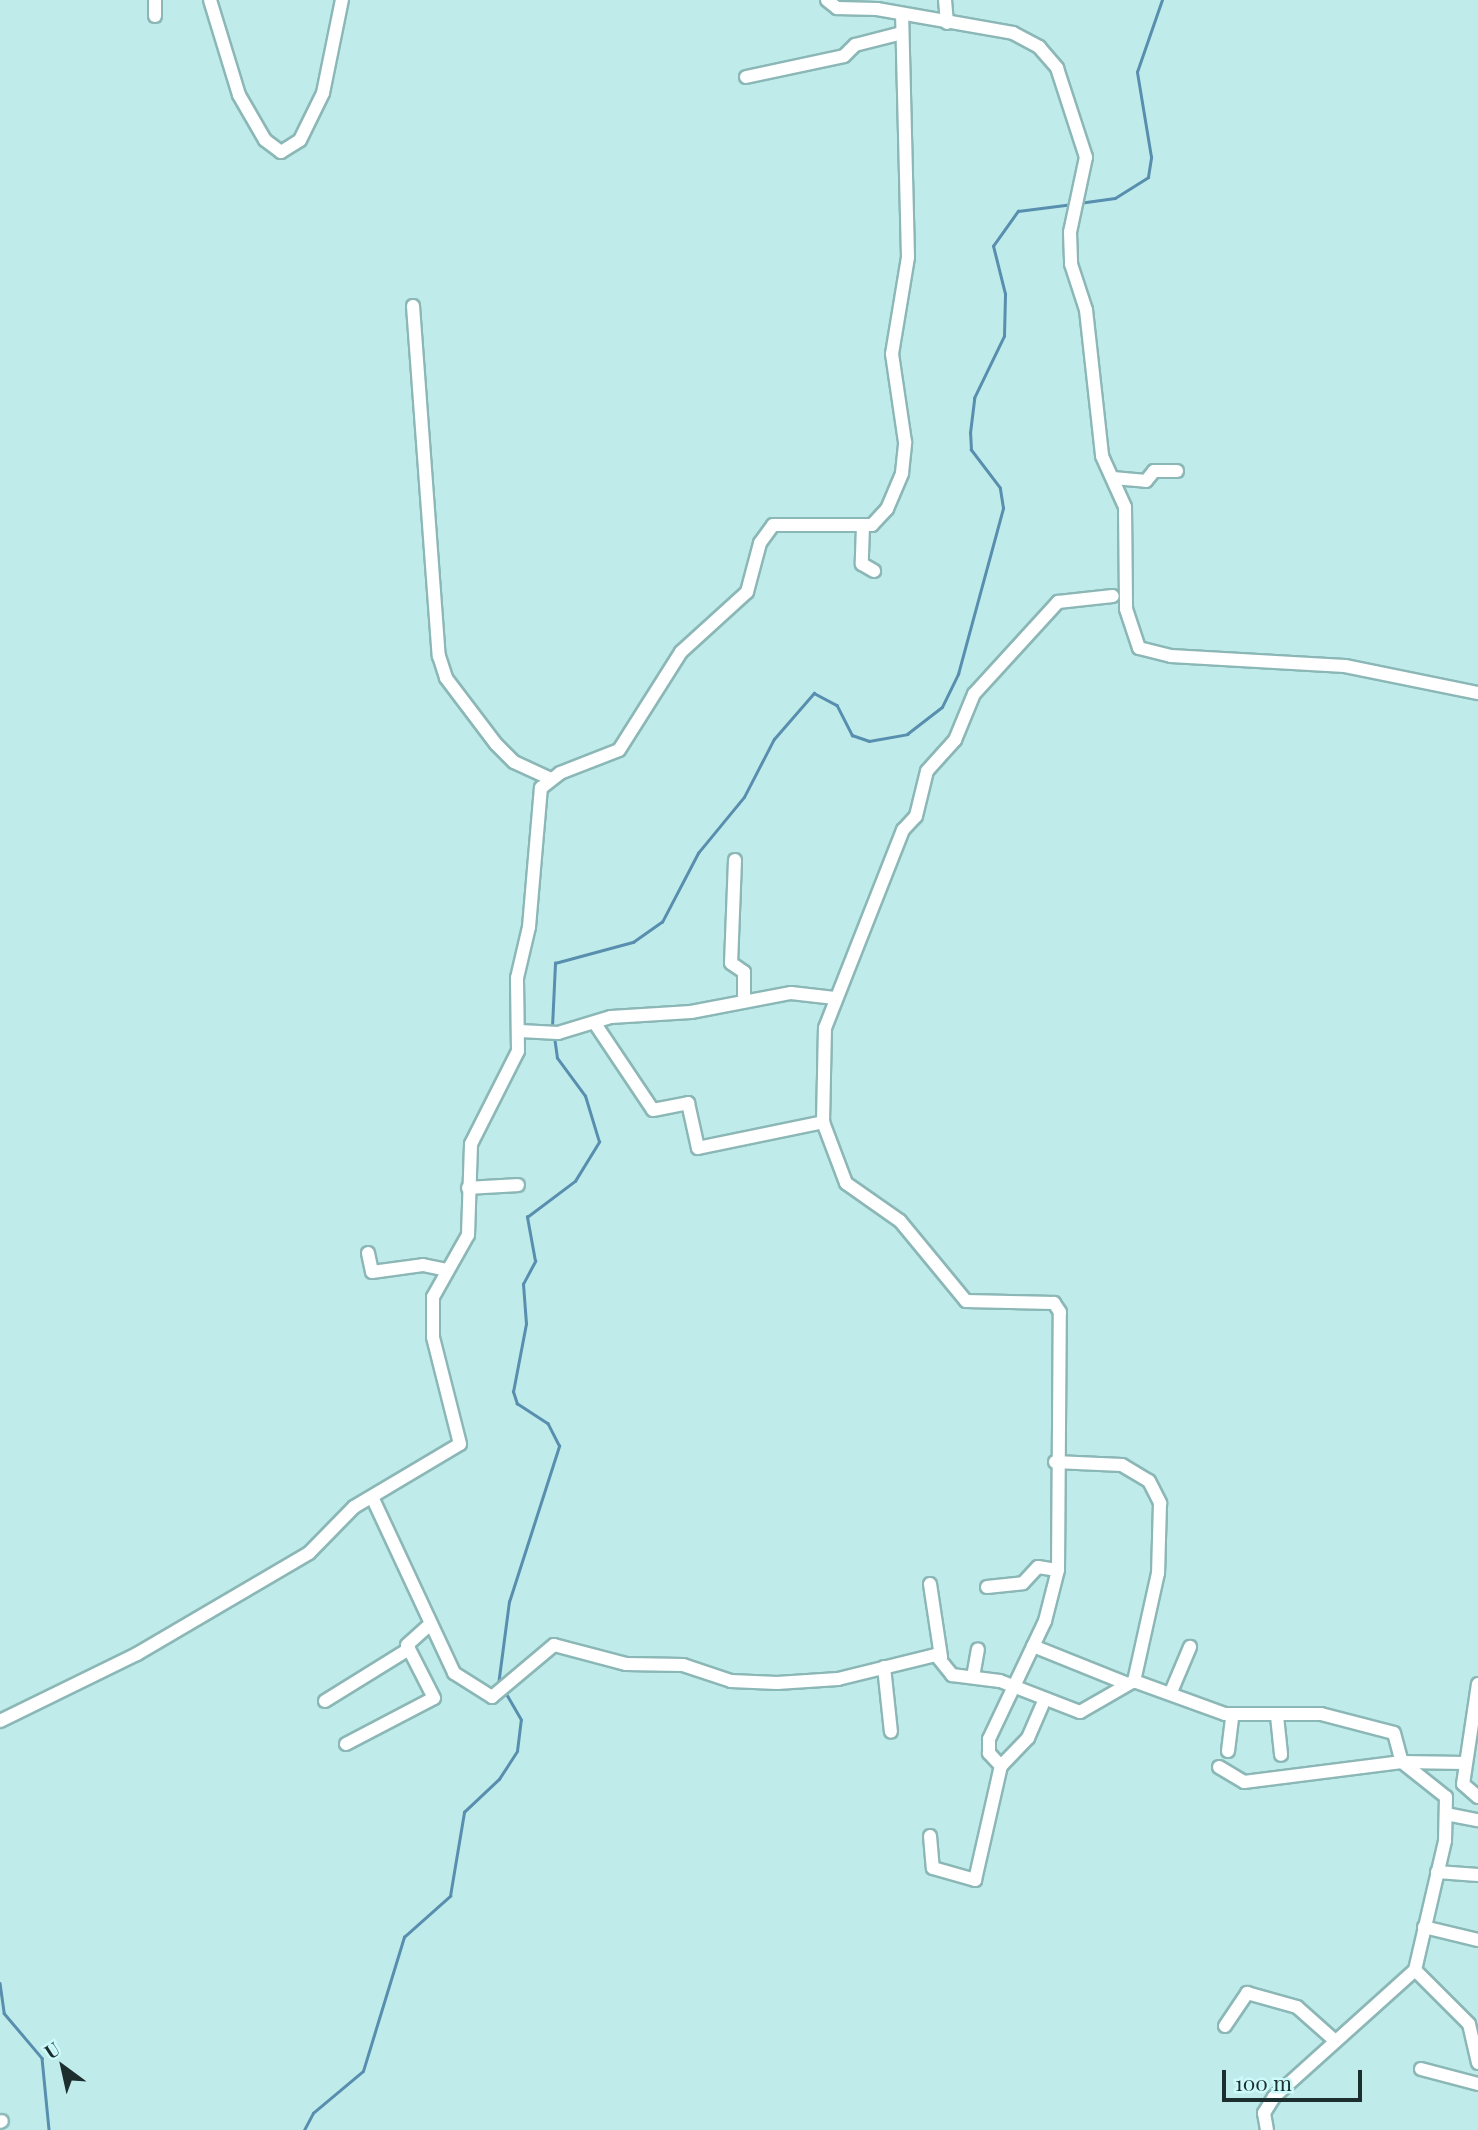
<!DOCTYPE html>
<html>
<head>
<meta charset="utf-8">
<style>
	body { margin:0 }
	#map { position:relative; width:1478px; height:2130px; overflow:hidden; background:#bfeceb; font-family:"Playfair Display",serif }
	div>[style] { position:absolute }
	.stream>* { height:2.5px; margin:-1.25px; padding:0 1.25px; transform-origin:1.25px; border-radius:1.25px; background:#588eae }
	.roads { filter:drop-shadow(2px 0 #8cb7b7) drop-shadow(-2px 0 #8cb7b7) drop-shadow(0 2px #8cb7b7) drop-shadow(0 -2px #8cb7b7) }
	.minor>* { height:12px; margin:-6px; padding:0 6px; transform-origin:6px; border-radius:6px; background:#fff }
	span { translate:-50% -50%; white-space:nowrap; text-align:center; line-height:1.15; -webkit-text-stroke:5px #ccf9f9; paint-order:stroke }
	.north { position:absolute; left:28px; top:2032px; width:70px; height:70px; -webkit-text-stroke:5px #ccf9f9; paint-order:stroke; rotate:327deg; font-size:19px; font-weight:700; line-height:28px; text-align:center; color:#1d2e2e }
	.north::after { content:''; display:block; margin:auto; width:24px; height:32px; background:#1d2e2e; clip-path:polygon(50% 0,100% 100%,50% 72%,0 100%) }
	.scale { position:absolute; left:1222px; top:2070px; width:140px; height:32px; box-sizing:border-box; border:4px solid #1d2e2e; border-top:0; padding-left:9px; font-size:21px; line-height:24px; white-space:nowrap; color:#1d2e2e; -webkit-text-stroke:5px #ccf9f9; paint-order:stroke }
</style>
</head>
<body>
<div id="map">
	<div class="stream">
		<div style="left:1079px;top:203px;width:36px;rotate:-8deg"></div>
		<div style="left:1115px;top:198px;width:39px;rotate:-32deg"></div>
		<div style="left:1148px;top:177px;width:20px;rotate:-81deg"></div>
		<div style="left:1151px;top:157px;width:86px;rotate:-99.4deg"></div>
		<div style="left:1137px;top:72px;width:76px;rotate:-70.9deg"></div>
		<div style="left:552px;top:1027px;width:64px;rotate:-87.3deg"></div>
		<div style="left:555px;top:963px;width:81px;rotate:-15.1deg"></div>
		<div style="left:633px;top:942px;width:35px;rotate:-35deg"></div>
		<div style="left:662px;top:922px;width:78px;rotate:-62.4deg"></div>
		<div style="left:698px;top:853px;width:72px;rotate:-50.6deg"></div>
		<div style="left:744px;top:797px;width:65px;rotate:-62.7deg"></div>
		<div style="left:774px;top:739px;width:61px;rotate:-49deg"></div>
		<div style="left:814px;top:693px;width:26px;rotate:28deg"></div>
		<div style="left:837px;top:705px;width:34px;rotate:63deg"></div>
		<div style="left:852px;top:735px;width:18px;rotate:19deg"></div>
		<div style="left:869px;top:741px;width:39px;rotate:-10deg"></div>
		<div style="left:907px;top:734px;width:44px;rotate:-37.6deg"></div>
		<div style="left:942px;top:707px;width:37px;rotate:-64deg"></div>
		<div style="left:958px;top:674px;width:172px;rotate:-74.8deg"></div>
		<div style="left:1003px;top:508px;width:20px;rotate:-99deg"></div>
		<div style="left:1000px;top:488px;width:48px;rotate:-127.3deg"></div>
		<div style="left:971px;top:450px;width:17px;rotate:-93deg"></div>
		<div style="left:970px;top:433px;width:35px;rotate:-83deg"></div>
		<div style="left:974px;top:398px;width:69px;rotate:-64.2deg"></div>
		<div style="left:1004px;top:336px;width:42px;rotate:-88.6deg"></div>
		<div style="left:1005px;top:294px;width:49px;rotate:-104deg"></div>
		<div style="left:993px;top:246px;width:43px;rotate:-54.5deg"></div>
		<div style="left:1018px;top:211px;width:55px;rotate:-7.3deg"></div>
		<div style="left:498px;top:1685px;width:84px;rotate:-82.5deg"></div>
		<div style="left:509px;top:1602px;width:164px;rotate:-72.2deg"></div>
		<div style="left:559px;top:1446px;width:25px;rotate:-117deg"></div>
		<div style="left:548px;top:1424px;width:37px;rotate:-147deg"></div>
		<div style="left:517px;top:1404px;width:13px;rotate:-108deg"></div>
		<div style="left:513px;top:1392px;width:69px;rotate:-79.2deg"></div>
		<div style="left:526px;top:1324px;width:40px;rotate:-94.3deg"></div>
		<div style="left:523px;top:1284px;width:26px;rotate:-62deg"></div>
		<div style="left:535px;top:1261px;width:45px;rotate:-100.3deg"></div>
		<div style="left:527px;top:1217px;width:60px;rotate:-36.9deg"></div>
		<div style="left:575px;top:1181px;width:46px;rotate:-58.4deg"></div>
		<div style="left:599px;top:1142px;width:48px;rotate:-106.9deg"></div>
		<div style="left:585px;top:1096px;width:47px;rotate:-126.4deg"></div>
		<div style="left:557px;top:1058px;width:21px;rotate:-98deg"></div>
		<div style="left:0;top:1983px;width:30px;rotate:82deg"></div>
		<div style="left:4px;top:2013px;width:59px;rotate:49.8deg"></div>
		<div style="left:42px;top:2058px;width:72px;rotate:84.4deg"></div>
		<div style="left:304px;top:2130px;width:19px;rotate:-62deg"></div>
		<div style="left:313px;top:2113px;width:65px;rotate:-40deg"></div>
		<div style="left:363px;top:2071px;width:140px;rotate:-73deg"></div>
		<div style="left:404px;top:1937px;width:62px;rotate:-41.7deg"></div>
		<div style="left:450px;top:1896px;width:85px;rotate:-80.5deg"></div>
		<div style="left:464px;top:1812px;width:48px;rotate:-43.3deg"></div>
		<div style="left:499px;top:1779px;width:33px;rotate:-57deg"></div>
		<div style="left:517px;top:1751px;width:31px;rotate:-83deg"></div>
		<div style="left:521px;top:1720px;width:32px;rotate:-120deg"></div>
	</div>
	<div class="roads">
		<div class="minor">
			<div style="left:155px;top:0;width:16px;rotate:90deg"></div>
			<div style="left:210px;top:0;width:99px;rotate:73deg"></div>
			<div style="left:239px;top:95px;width:52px;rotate:60deg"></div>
			<div style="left:265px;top:140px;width:20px;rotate:37deg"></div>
			<div style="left:281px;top:152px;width:22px;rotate:-32deg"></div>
			<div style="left:300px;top:140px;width:52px;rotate:-63.9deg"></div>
			<div style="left:323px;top:93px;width:95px;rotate:-78.5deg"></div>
			<div style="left:827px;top:0;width:13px;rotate:39deg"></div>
			<div style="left:837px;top:8px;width:40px;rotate:1.4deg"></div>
			<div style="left:877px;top:9px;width:138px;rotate:10deg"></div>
			<div style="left:1013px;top:33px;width:30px;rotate:28deg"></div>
			<div style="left:1039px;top:47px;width:28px;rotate:49deg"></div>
			<div style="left:1057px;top:68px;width:94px;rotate:72deg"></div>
			<div style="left:1086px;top:157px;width:77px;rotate:102deg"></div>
			<div style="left:1070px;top:232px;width:32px;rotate:88deg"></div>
			<div style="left:1071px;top:264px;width:48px;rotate:71.9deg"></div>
			<div style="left:1086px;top:310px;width:147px;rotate:83.7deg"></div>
			<div style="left:1102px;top:456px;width:56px;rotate:65.7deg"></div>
			<div style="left:1125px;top:507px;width:102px;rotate:89.4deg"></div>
			<div style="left:1126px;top:609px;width:41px;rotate:71.6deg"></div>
			<div style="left:1139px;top:648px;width:33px;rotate:14deg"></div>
			<div style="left:1171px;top:656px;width:174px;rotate:3.3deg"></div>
			<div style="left:1345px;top:666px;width:136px;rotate:11.5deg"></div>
			<div style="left:945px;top:0;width:23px;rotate:85deg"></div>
			<div style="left:746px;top:77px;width:100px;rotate:-12.1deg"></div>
			<div style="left:844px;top:56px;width:16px;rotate:-45deg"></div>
			<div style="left:855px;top:45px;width:44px;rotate:-14.3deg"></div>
			<div style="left:413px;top:306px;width:351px;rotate:85.8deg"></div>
			<div style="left:439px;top:656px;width:23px;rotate:72deg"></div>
			<div style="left:446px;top:678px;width:83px;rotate:52.9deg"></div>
			<div style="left:496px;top:744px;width:25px;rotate:45deg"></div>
			<div style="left:514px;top:762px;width:41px;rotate:24.7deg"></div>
			<div style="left:1113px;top:478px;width:33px;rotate:5deg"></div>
			<div style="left:1146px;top:481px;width:13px;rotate:-51deg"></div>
			<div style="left:1154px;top:471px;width:23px"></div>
			<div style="left:863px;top:526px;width:38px;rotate:92deg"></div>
			<div style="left:862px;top:564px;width:14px;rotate:30deg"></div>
			<div style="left:735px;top:860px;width:103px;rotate:92.2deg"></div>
			<div style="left:731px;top:963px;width:16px;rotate:35deg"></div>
			<div style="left:744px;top:972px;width:29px;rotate:90deg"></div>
			<div style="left:596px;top:1025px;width:102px;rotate:56.2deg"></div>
			<div style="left:653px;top:1110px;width:36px;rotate:-11deg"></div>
			<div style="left:688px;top:1103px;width:46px;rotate:77.5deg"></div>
			<div style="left:698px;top:1148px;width:128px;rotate:-11.7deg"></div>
			<div style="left:520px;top:1031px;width:38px;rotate:3deg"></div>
			<div style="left:558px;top:1033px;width:55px;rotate:-16.8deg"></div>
			<div style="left:611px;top:1017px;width:80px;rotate:-3.6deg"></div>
			<div style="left:691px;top:1012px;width:102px;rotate:-10.8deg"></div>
			<div style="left:791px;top:993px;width:44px;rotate:6.5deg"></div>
			<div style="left:468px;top:1188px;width:50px;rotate:-3.4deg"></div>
			<div style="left:368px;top:1253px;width:19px;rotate:78deg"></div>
			<div style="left:372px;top:1272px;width:51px;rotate:-7.8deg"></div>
			<div style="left:423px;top:1265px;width:25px;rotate:12deg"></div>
			<div style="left:1055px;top:1462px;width:67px;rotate:2.6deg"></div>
			<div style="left:1122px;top:1465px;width:31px;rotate:31deg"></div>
			<div style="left:1149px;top:1481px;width:25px;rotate:63deg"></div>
			<div style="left:1160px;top:1503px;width:70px;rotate:91.6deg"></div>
			<div style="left:1158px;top:1573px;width:111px;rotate:102.5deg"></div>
			<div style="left:373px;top:1499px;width:192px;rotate:65deg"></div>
			<div style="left:454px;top:1673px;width:45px;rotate:32.3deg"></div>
			<div style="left:492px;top:1697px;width:81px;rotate:-40deg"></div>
			<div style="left:554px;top:1645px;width:74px;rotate:14.8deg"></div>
			<div style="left:626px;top:1664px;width:57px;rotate:1deg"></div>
			<div style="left:683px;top:1665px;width:51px;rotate:18.4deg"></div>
			<div style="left:731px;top:1681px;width:46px;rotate:2.5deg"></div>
			<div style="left:777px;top:1683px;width:61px;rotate:-3.8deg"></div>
			<div style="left:838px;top:1679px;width:101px;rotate:-13.8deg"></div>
			<div style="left:936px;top:1655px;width:26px;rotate:51deg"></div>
			<div style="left:952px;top:1675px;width:48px;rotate:7.1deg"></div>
			<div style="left:1000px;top:1681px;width:86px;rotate:21.2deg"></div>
			<div style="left:1080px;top:1712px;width:62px;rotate:-29.9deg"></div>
			<div style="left:1134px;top:1681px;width:97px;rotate:19.9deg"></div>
			<div style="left:1225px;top:1714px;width:96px"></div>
			<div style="left:1321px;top:1714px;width:75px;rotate:14.6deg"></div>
			<div style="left:1394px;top:1733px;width:30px;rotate:75deg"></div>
			<div style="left:1402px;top:1762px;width:56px;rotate:38.5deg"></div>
			<div style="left:1446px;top:1797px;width:44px;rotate:91.3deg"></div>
			<div style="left:1445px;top:1841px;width:132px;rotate:103.1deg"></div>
			<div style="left:1415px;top:1970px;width:190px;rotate:138deg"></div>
			<div style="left:1274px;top:2097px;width:19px;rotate:122deg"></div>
			<div style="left:1264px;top:2113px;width:17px;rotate:80deg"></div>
			<div style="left:930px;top:1584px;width:74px;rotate:81.4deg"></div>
			<div style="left:987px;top:1587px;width:36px;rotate:-6deg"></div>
			<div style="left:1023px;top:1583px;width:22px;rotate:-47deg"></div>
			<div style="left:1038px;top:1567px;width:20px;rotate:9deg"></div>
			<div style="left:1033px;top:1646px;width:99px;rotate:21.9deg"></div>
			<div style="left:884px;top:1667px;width:65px;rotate:83.9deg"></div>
			<div style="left:973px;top:1677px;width:28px;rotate:-80deg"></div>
			<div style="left:1478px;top:1684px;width:101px;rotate:98.5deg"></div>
			<div style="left:1463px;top:1784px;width:20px;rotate:41deg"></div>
			<div style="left:1171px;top:1692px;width:49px;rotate:-67.1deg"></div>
			<div style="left:325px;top:1701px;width:99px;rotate:-31.8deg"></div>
			<div style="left:1277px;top:1716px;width:39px;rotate:84deg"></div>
			<div style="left:0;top:1721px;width:153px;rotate:-26.1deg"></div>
			<div style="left:137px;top:1654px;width:199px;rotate:-30.4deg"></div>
			<div style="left:309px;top:1553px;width:64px;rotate:-45.6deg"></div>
			<div style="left:354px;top:1507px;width:123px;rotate:-30.7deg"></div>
			<div style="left:460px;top:1444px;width:110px;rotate:-104.2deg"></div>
			<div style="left:433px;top:1337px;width:40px;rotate:-90deg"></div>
			<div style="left:433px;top:1297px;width:71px;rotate:-60.6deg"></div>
			<div style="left:468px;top:1235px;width:91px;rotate:-88.1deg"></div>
			<div style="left:471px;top:1144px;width:104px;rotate:-63.2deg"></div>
			<div style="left:518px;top:1051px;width:73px;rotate:-90.8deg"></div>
			<div style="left:517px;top:978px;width:52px;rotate:-76.8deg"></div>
			<div style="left:529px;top:927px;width:140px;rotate:-85.1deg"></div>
			<div style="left:541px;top:788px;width:24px;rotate:-38deg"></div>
			<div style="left:560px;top:773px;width:63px;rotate:-21.3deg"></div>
			<div style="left:619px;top:750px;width:116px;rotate:-57.7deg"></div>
			<div style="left:681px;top:652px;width:89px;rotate:-42.3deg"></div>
			<div style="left:747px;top:592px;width:51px;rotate:-75.1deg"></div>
			<div style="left:760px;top:543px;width:22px;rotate:-54deg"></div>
			<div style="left:773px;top:525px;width:99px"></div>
			<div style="left:872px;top:525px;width:22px;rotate:-47deg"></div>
			<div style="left:887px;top:509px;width:39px;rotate:-67deg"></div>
			<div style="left:902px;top:473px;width:31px;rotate:-84deg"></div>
			<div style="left:905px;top:442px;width:89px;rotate:-98.4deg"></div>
			<div style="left:892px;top:354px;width:98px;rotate:-80.6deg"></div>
			<div style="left:908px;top:257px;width:241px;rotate:-91.4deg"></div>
			<div style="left:346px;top:1744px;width:99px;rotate:-27.6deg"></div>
			<div style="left:434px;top:1698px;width:59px;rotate:-117deg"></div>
			<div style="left:407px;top:1645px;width:30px;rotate:-42deg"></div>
			<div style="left:1228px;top:1751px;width:35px;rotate:-83deg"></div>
			<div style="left:1001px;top:1766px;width:18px;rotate:-133deg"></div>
			<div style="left:989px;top:1753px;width:14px;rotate:-90deg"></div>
			<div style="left:989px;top:1739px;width:131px;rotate:-64.6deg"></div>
			<div style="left:1045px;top:1621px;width:53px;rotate:-75.7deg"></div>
			<div style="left:1058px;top:1570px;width:258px;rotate:-89.6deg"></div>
			<div style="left:1060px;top:1312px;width:11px;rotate:-124deg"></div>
			<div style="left:1054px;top:1303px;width:88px;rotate:-178.7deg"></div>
			<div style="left:966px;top:1301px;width:104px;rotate:-129.5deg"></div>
			<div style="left:900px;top:1221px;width:66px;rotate:-144.9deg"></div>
			<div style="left:846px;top:1183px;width:65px;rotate:-110.7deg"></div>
			<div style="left:823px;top:1122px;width:94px;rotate:-88.8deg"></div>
			<div style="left:825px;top:1028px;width:213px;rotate:-68.5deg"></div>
			<div style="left:903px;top:830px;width:19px;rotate:-47deg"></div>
			<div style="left:916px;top:816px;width:46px;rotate:-76.3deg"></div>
			<div style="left:927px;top:771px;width:42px;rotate:-47.9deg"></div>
			<div style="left:955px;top:740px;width:50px;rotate:-67.6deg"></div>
			<div style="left:974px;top:694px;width:125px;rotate:-47.6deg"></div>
			<div style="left:1058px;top:602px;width:55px;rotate:-6.2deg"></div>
			<div style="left:1219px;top:1767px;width:29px;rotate:31deg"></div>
			<div style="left:1244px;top:1782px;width:159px;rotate:-7.2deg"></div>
			<div style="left:1402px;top:1762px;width:63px;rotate:0.9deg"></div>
			<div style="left:1446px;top:1814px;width:33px;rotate:11deg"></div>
			<div style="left:930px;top:1836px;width:32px;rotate:85deg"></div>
			<div style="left:933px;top:1868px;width:44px;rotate:15.9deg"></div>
			<div style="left:975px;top:1880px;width:117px;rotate:-77.2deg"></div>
			<div style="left:1001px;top:1766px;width:39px;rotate:-46deg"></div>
			<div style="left:1028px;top:1738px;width:40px;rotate:-66.6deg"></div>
			<div style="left:1437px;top:1872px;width:41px;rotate:4.2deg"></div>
			<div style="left:1424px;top:1927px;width:56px;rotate:13.5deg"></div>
			<div style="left:1415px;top:1970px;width:76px;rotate:45deg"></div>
			<div style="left:1469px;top:2024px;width:40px;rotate:77deg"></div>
			<div style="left:1225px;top:2026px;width:40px;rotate:-56deg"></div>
			<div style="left:1247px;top:1993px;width:52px;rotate:15.6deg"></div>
			<div style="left:1297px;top:2007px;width:48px;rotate:41.6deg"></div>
			<div style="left:1421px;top:2069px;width:59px;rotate:14.7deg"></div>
			<div style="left:0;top:2122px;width:2px;rotate:-27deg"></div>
		</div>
	</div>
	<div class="north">U</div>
	<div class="scale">100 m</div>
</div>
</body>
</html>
